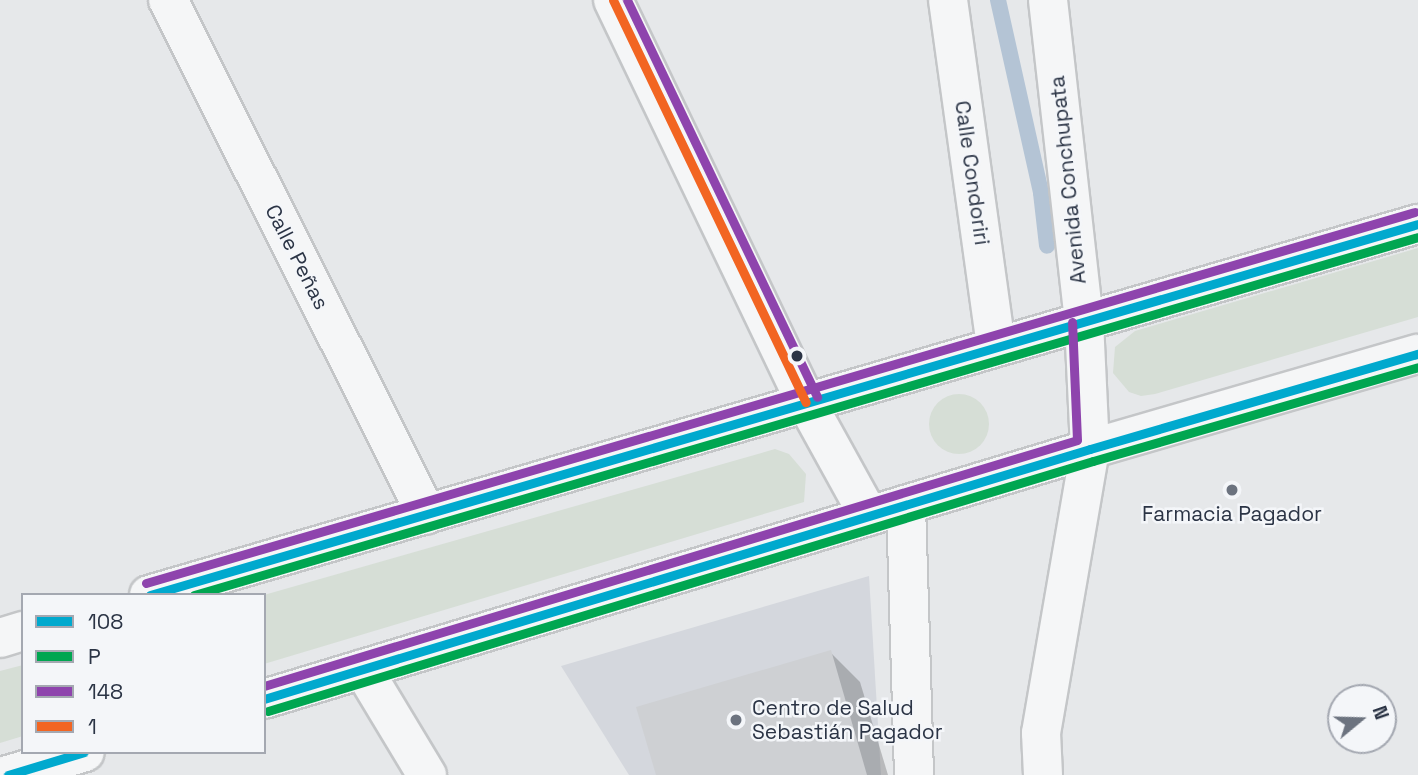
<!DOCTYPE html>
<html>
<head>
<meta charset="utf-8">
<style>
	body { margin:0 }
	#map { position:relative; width:1418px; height:775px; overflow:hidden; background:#e6e8ea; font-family:"Space Grotesk",sans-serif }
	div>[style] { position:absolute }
	.built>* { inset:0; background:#d4d7dd }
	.green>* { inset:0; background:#d6ded6 }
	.round { border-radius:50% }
	.shadow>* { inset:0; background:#0003 }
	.stream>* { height:16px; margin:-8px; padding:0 8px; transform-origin:8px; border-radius:8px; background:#b4c4d5 }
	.building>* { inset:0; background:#ced0d3 }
	.roads { filter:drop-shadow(2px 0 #c4c6c8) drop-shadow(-2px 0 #c4c6c8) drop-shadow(0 2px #c4c6c8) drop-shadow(0 -2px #c4c6c8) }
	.minor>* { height:38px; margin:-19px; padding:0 19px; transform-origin:19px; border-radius:19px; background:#f5f6f7 }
	.bus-1>* { height:9px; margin:-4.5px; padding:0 4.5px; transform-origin:4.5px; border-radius:4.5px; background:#00a9ce }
	.bus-2>* { height:9px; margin:-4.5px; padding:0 4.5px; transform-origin:4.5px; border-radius:4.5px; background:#00a651 }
	.bus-3>* { height:9px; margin:-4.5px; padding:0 4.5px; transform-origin:4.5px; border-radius:4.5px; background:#8e44ad }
	.bus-4>* { height:9px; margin:-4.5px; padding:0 4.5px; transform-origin:4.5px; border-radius:4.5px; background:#f26522 }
	.dots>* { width:19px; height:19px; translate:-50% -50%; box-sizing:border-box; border:4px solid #f4f6f9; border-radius:50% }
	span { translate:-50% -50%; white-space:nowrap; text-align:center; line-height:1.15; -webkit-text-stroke:5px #f4f6f9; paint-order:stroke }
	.street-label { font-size:21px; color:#2b3445 }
	.poi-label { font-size:21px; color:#2b3445 }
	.left { translate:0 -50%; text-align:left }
	.legend { position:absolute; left:21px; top:593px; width:245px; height:161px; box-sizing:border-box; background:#f4f6f9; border:2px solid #a4a8b1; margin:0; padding:9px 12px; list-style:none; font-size:21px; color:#2b3445 }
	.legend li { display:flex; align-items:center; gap:14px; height:35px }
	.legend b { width:35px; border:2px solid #a4a8b1 }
	.north { position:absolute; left:1327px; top:684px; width:70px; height:70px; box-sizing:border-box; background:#f4f6f9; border:2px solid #a4a8b1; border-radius:50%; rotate:71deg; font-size:19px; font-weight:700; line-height:28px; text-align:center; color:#2b3445 }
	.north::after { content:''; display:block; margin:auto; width:24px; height:32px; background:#6c737f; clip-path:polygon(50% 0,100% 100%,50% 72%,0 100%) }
</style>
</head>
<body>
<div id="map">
	<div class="built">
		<div style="clip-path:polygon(869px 576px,881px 775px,629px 775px,561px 666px)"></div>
	</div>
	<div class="green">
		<div style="clip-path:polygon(1418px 248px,1418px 317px,1155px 394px,1141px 396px,1129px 392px,1113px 373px,1115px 347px,1135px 331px)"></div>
		<div class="round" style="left:929px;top:394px;width:60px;height:60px"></div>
		<div style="clip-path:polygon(775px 449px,789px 454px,806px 474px,804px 502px,264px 664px,264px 595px)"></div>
		<div style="clip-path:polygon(23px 665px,23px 736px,0 743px,0 671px)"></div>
	</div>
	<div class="shadow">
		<div style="clip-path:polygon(830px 652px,860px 682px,888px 775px,658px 775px)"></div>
	</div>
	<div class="stream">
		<div style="left:998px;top:0;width:198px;rotate:77.4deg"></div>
		<div style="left:1041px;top:193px;width:53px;rotate:83.5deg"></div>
	</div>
	<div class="building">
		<div style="clip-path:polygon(831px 650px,867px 775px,656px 775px,636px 707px)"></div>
	</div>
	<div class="roads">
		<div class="minor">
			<div style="left:168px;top:0;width:576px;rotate:63.3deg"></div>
			<div style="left:613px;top:0;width:446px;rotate:64.4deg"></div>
			<div style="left:806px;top:402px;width:130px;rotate:61.1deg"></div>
			<div style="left:948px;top:0;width:350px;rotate:82.1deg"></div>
			<div style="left:906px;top:505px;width:270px;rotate:88.3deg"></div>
			<div style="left:149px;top:595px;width:1322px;rotate:-16.3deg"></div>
			<div style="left:0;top:638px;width:24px;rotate:-17deg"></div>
			<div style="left:363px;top:669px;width:124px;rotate:58.9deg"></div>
			<div style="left:264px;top:699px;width:863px;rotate:-16.84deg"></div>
			<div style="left:1090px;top:449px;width:341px;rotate:-16.2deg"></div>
			<div style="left:8px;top:775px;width:80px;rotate:-16.6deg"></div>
			<div style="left:1043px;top:775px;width:42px;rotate:-92.7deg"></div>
			<div style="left:1041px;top:733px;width:288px;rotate:-80.2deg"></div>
			<div style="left:1090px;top:449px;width:128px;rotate:-92.7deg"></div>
			<div style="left:1084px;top:321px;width:323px;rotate:-96.4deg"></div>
		</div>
	</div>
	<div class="bus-1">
		<div style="left:150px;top:595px;width:1321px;rotate:-16.31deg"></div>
		<div style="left:264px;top:699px;width:863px;rotate:-16.84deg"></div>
		<div style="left:1090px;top:449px;width:341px;rotate:-16.2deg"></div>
		<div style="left:8px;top:775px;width:79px;rotate:-16.8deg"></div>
	</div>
	<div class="bus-2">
		<div style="left:194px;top:595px;width:1275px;rotate:-16.3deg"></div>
		<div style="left:268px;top:711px;width:862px;rotate:-16.86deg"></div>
		<div style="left:1093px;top:461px;width:338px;rotate:-16.1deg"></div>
	</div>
	<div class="bus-3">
		<div style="left:627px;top:0;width:440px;rotate:64.4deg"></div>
		<div style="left:146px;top:583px;width:1322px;rotate:-16.3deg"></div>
		<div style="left:264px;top:686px;width:849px;rotate:-16.83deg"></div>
		<div style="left:1077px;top:440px;width:118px;rotate:-92.4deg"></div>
	</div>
	<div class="bus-4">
		<div style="left:613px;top:0;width:446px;rotate:64.4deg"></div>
	</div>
	<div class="dots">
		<div style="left:797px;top:356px;background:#2b3445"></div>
		<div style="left:1232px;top:490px;background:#6c737f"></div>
		<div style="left:736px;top:720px;background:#6c737f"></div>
	</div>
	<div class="street-label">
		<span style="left:972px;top:173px;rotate:82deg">Calle Condoriri</span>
		<span style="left:1068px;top:180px;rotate:-96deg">Avenida Conchupata</span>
		<span style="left:297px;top:257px;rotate:63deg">Calle Peñas</span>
	</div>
	<div class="poi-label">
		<span style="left:1232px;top:514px">Farmacia Pagador</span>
		<span class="left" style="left:752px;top:720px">Centro de Salud<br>Sebastián Pagador</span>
	</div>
	<ul class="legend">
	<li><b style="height:9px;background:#00a9ce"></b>108</li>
	<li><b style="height:9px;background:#00a651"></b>P</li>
	<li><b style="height:9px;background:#8e44ad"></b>148</li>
	<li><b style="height:9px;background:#f26522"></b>1</li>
	</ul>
	<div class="north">N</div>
</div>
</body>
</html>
